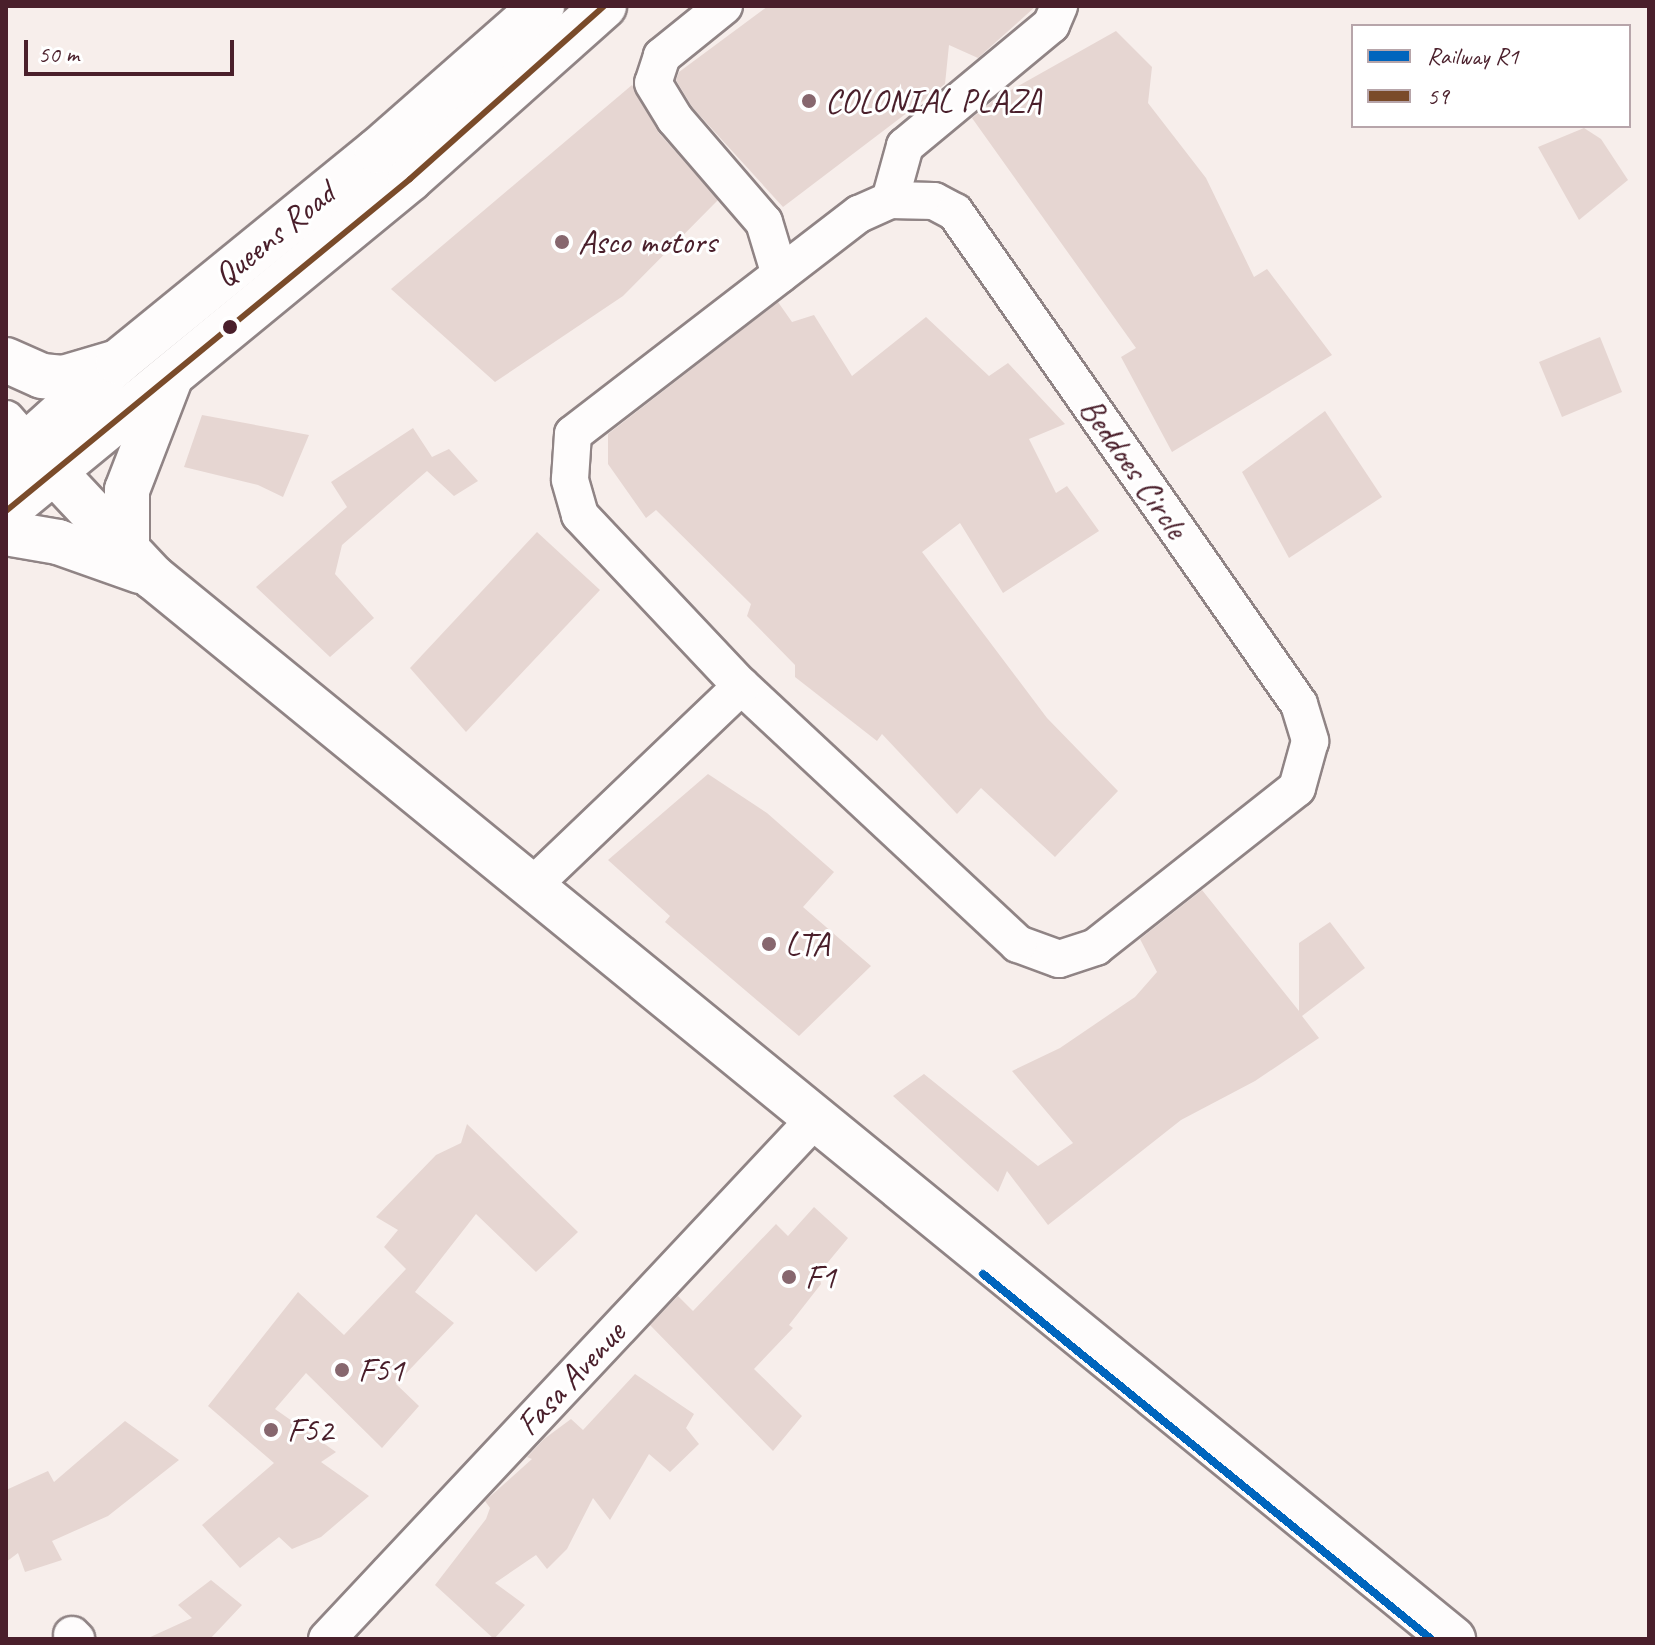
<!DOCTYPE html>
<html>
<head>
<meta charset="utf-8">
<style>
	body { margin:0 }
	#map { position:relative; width:1655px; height:1645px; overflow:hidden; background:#f7eeeb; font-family:Caveat,sans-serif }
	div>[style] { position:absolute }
	.building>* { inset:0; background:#e6d6d2 }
	.roads { filter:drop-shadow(2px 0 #908485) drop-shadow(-2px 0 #908485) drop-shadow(0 2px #908485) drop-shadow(0 -2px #908485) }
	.minor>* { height:36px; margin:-18px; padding:0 18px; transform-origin:18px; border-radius:18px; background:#fefcfc }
	.major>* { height:44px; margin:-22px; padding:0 22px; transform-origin:22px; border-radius:22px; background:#fefcfc }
	.bus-1>* { height:6px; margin:-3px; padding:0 3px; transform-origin:3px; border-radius:3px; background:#7a4b2a }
	.rail-1>* { height:8px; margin:-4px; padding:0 4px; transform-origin:4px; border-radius:4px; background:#0065bd }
	.dots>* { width:22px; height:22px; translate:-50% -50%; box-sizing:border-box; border:4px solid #fff; border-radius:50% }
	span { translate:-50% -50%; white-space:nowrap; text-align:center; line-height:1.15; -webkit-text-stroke:6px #fff; paint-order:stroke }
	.poi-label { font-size:34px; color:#4a1f2b }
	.left { translate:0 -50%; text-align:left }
	.street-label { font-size:34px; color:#4a1f2b }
	.frame { position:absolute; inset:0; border:8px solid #4a1f2b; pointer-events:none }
	.legend { position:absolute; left:1351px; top:24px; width:280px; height:104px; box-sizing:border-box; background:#fff; border:2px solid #b7a5aa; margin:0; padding:10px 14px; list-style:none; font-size:24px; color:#4a1f2b }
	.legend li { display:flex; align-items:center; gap:16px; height:40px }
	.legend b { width:40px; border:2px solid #b7a5aa }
	.scale { position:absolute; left:24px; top:40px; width:210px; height:36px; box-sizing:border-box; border:4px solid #4a1f2b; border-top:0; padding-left:10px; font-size:24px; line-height:28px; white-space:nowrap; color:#4a1f2b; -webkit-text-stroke:6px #fff; paint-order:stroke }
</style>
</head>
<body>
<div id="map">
	<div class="building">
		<div style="clip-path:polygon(768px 6px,1036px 6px,978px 58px,949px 45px,945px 84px,783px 207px,692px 107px,676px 80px,679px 72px)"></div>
		<div style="clip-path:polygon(1116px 31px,1152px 67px,1148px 103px,1206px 178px,1254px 277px,1267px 269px,1332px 355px,1172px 452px,1121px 357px,1136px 348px,972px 118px,995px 99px)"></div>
		<div style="clip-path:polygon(632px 85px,659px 133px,718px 200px,623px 296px,495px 382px,391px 289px)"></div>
		<div style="clip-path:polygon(1584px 128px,1601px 139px,1628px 180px,1579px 220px,1538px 147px)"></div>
		<div style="clip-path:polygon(778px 302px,792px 322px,814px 315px,852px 376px,926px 317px,989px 376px,1008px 363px,1065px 424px,1029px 439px,1056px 493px,1067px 486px,1099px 531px,1003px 593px,960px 523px,922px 552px,1047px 718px,1118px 791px,1055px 857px,981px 788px,957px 814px,882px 734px,877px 741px,795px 677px,795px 665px,747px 616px,751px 604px,656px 510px,646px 518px,608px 464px,608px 434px)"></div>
		<div style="clip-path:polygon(1600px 337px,1622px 392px,1562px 417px,1539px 362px)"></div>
		<div style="clip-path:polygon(1325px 411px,1382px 497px,1289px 558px,1242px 472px)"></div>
		<div style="clip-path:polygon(202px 415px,309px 435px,283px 497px,258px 485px,184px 467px)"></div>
		<div style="clip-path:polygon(413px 428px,432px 457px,449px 449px,478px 481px,454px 496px,427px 471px,342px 545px,335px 574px,374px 618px,330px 657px,256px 587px,347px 507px,331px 482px)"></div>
		<div style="clip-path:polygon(537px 532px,600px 590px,466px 732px,410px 668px)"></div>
		<div style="clip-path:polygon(708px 774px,767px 813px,834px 872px,803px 907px,871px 966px,799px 1036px,665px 922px,670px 916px,608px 860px)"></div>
		<div style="clip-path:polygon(1202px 890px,1299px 1011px,1299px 943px,1330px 922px,1365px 968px,1302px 1016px,1319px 1038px,1255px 1081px,1181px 1120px,1048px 1225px,1007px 1171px,998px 1192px,893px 1096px,924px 1074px,1038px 1166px,1073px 1143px,1012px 1071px,1060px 1048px,1135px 997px,1157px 972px,1140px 939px)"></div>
		<div style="clip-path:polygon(467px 1124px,578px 1232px,536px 1272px,476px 1214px,415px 1292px,454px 1323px,396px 1384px,419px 1406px,382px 1448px,306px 1373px,275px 1409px,336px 1452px,321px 1462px,369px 1496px,321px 1537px,292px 1549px,279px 1537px,240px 1568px,202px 1525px,274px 1463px,208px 1406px,298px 1292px,344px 1335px,406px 1269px,384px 1247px,398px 1230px,376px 1217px,436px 1155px,461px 1143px)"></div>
		<div style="clip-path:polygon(814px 1207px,848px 1238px,819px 1273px,821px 1284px,789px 1325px,793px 1328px,754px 1369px,802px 1416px,773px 1451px,650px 1325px,678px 1296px,693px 1311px,776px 1224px,788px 1236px)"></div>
		<div style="clip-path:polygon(635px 1374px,694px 1414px,686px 1428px,699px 1444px,670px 1472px,649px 1454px,610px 1520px,593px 1498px,567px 1549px,547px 1569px,536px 1555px,495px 1583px,525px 1605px,494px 1639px,435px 1585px,486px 1519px,490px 1508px,485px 1501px,532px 1459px,527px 1457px,544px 1439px,571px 1419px,583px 1430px)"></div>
		<div style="clip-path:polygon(125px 1421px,179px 1460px,108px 1516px,52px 1541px,62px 1560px,25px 1572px,18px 1553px,6px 1562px,6px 1490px,48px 1471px,54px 1482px)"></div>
		<div style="clip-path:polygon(211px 1580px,242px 1605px,210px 1639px,146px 1639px,192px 1618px,178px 1605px)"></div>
	</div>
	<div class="roads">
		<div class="minor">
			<div style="left:724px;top:6px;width:80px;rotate:141.1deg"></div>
			<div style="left:662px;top:56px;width:28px;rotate:108deg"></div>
			<div style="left:653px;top:83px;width:42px;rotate:58.6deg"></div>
			<div style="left:675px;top:119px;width:136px;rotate:49.2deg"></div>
			<div style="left:764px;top:222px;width:55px;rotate:73.2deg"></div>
			<div style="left:890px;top:200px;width:44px;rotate:1.3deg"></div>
			<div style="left:934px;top:201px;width:24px;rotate:28deg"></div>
			<div style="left:955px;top:212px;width:600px;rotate:55.04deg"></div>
			<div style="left:1299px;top:704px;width:39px;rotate:73deg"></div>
			<div style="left:1310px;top:741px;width:49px;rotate:105.5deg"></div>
			<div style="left:1297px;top:788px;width:256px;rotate:141.7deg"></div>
			<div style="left:1096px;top:947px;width:39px;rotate:162deg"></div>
			<div style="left:1059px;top:959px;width:44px;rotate:-159.9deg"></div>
			<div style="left:1018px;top:944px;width:379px;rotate:-137deg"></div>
			<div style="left:741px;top:686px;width:235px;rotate:-133.3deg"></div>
			<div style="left:580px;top:515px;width:37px;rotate:-106deg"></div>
			<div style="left:570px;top:479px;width:45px;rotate:-86.2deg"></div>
			<div style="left:573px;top:434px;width:361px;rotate:-37.6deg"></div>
			<div style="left:859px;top:214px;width:34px;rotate:-24deg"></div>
			<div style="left:890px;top:200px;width:56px;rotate:-74.5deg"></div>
			<div style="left:905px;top:146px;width:190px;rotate:-39.7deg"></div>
			<div style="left:1051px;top:25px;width:21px;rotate:-67deg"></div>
			<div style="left:6px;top:419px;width:32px;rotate:49deg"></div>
			<div style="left:531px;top:887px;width:291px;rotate:-43.7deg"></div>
			<div style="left:72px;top:1635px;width:6px;rotate:45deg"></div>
			<div style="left:327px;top:1639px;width:713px;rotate:-46.82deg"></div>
		</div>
		<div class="major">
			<div style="left:6px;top:360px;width:39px;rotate:24deg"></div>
			<div style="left:42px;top:376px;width:21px;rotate:5deg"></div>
			<div style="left:63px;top:378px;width:53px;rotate:-16.4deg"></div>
			<div style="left:27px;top:443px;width:184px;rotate:46.8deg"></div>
			<div style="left:153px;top:577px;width:1679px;rotate:39.25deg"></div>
			<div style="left:6px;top:463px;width:151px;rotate:-42deg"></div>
			<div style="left:118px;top:362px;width:334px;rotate:-39.2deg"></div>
			<div style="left:377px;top:151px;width:220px;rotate:-41.3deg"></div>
			<div style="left:6px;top:511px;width:523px;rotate:-39.41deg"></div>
			<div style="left:410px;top:179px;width:260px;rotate:-41.7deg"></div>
			<div style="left:6px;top:533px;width:53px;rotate:9.8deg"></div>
			<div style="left:58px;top:542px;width:87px;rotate:19.5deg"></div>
			<div style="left:127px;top:550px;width:60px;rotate:-90deg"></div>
			<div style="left:127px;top:490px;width:117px;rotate:-68.9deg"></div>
		</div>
	</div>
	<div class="bus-1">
		<div style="left:6px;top:511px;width:523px;rotate:-39.41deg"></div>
		<div style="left:410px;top:179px;width:260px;rotate:-41.7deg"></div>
	</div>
	<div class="rail-1">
		<div style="left:983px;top:1274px;width:578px;rotate:39.17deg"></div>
	</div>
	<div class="dots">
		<div style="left:809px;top:101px;background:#87676e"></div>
		<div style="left:562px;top:242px;background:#87676e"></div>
		<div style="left:230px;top:327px;background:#4a1f2b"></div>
		<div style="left:769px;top:944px;background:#87676e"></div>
		<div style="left:789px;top:1277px;background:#87676e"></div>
		<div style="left:342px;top:1370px;background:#87676e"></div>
		<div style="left:271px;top:1430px;background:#87676e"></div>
	</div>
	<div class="poi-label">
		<span class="left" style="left:825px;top:101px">COLONIAL PLAZA</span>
		<span class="left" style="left:578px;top:242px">Asco motors</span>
		<span class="left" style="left:785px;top:944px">LTA</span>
		<span class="left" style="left:805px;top:1277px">F1</span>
		<span class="left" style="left:358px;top:1370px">F51</span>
		<span class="left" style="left:287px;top:1430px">F52</span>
	</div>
	<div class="street-label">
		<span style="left:274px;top:234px;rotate:-39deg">Queens Road</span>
		<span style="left:1134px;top:468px;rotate:55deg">Beddoes Circle</span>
		<span style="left:570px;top:1378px;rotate:-47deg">Fasa Avenue</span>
	</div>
	<div class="frame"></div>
	<ul class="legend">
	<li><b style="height:10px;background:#0065bd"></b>Railway R1</li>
	<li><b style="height:10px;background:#7a4b2a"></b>59</li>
	</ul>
	<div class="scale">50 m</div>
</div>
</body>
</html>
